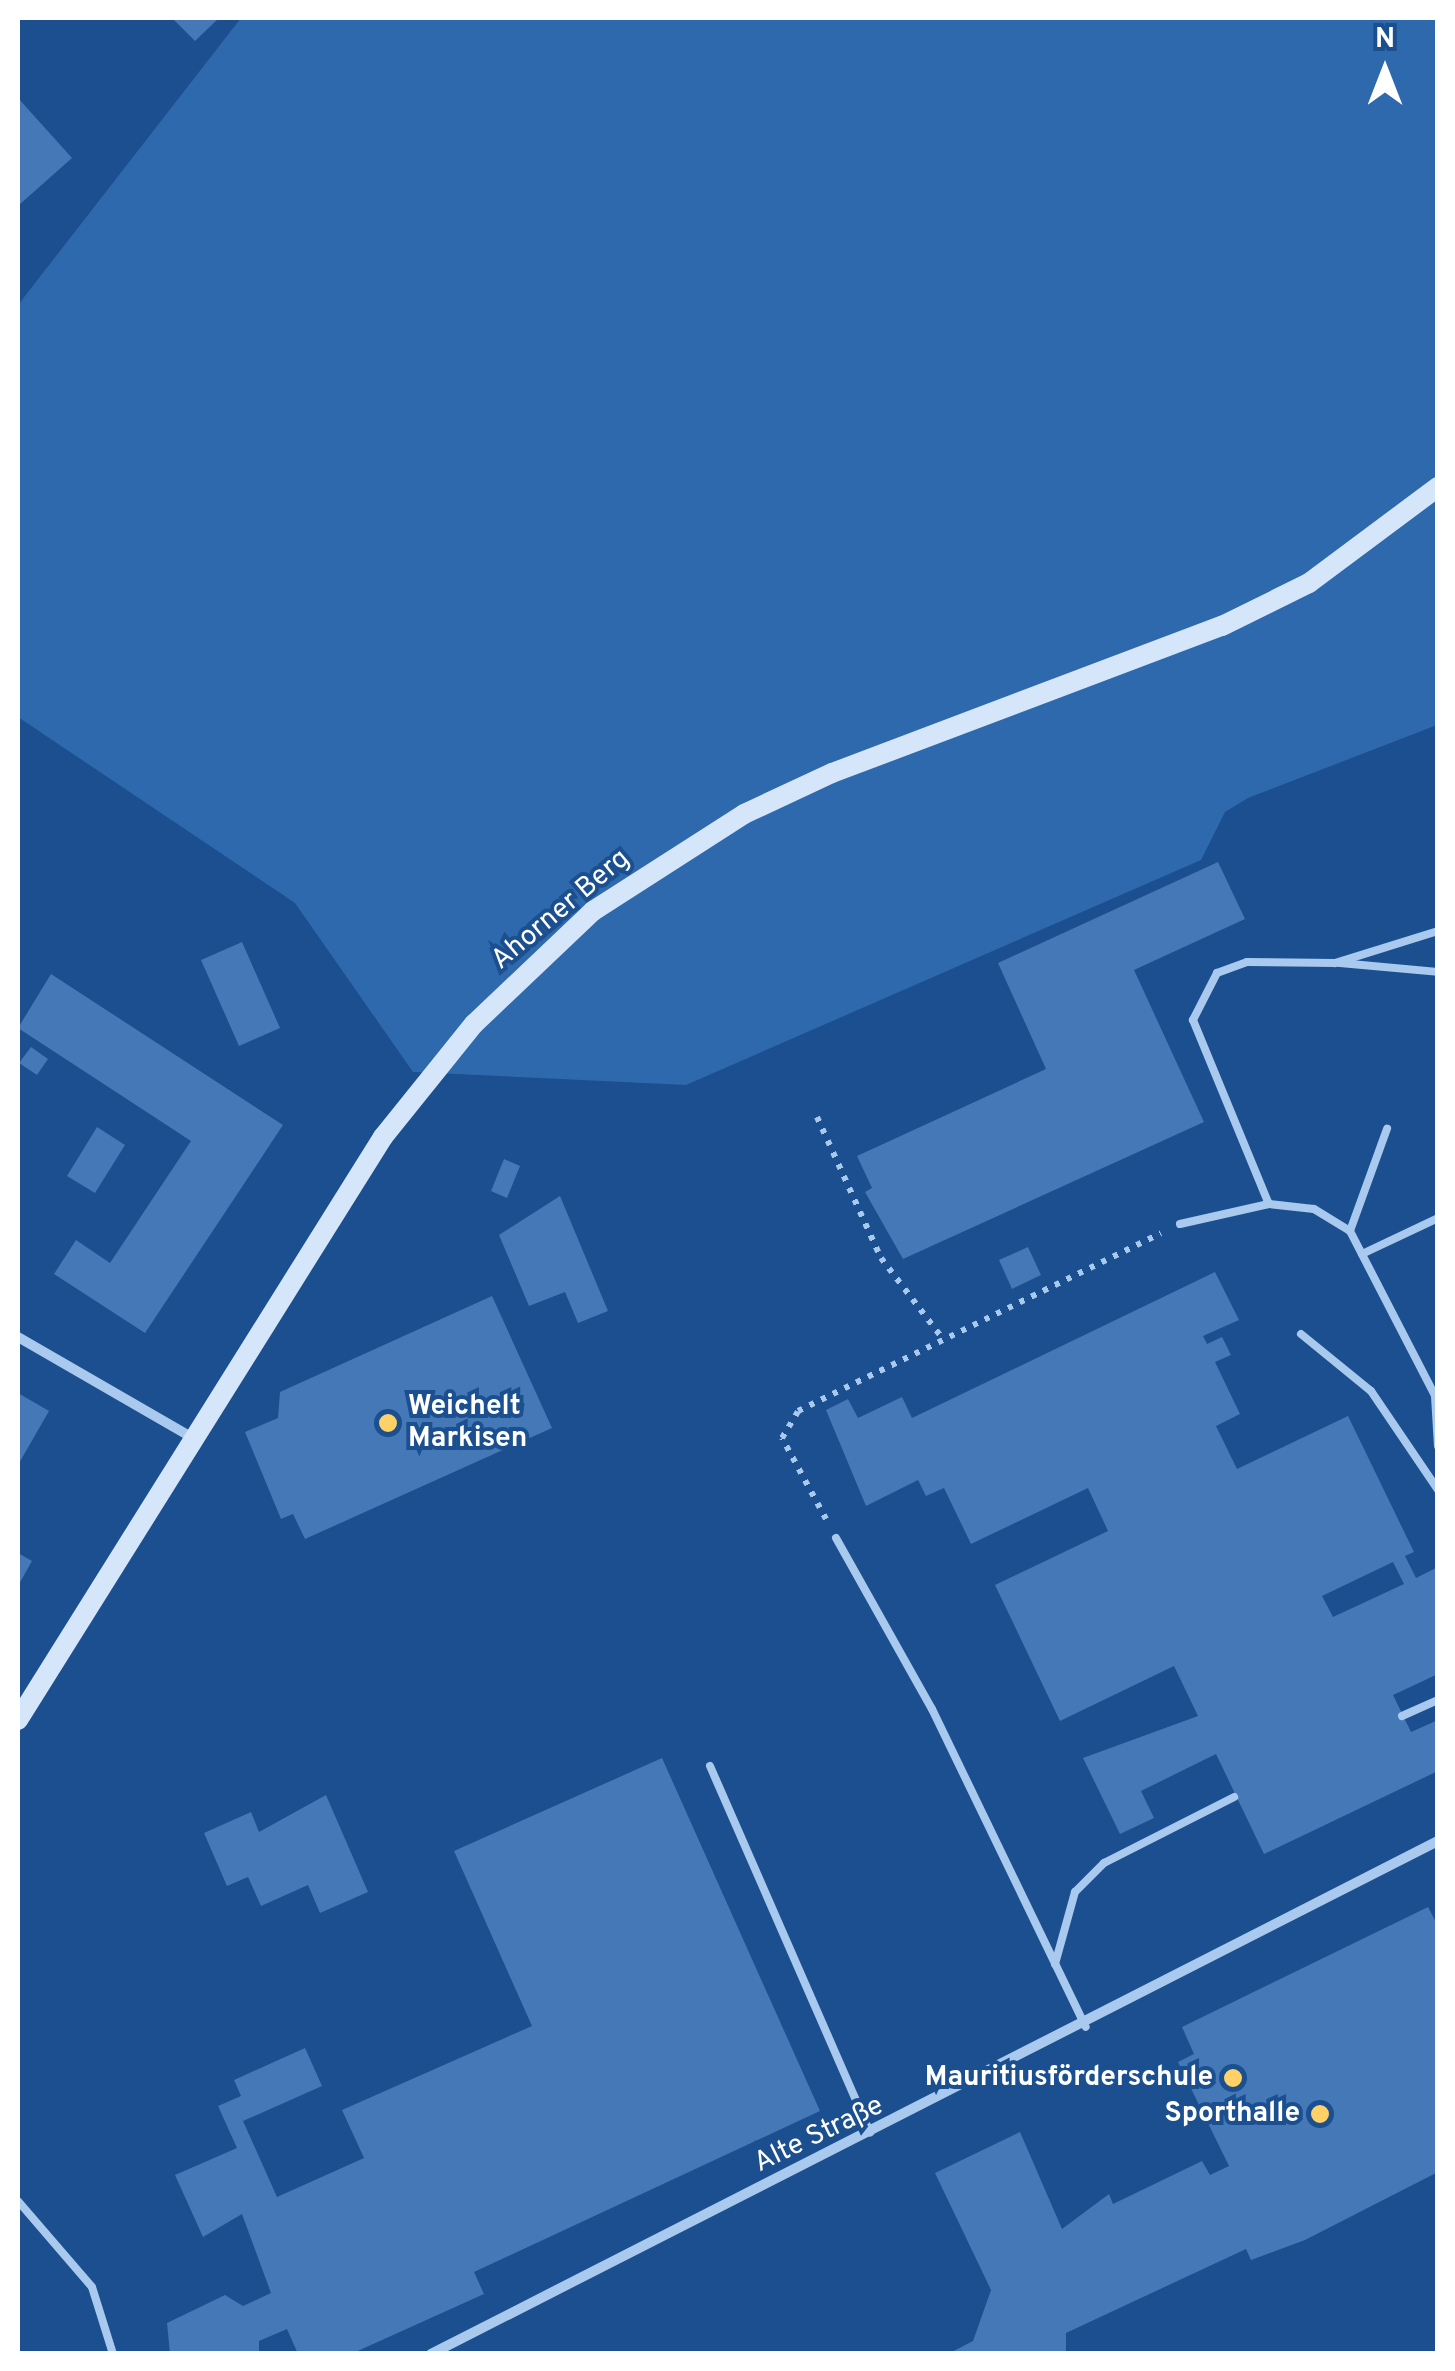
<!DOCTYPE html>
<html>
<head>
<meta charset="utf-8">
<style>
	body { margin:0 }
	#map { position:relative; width:1455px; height:2371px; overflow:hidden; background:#1b4f8f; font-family:Overpass,sans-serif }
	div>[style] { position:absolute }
	.green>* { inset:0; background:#2e69ad }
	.building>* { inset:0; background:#4478b7 }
	.path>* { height:6px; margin-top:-3px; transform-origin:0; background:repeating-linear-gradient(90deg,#a9c9ee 0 5px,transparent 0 13px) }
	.lane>* { height:8px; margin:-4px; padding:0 4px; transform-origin:4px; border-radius:4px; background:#a9c9ee }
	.street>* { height:10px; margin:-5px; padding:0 5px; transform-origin:5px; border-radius:5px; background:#a9c9ee }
	.secondary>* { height:20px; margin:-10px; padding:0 10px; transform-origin:10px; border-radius:10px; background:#d6e6fa }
	.dots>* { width:28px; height:28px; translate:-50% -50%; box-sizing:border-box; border:5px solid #1b4f8f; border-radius:50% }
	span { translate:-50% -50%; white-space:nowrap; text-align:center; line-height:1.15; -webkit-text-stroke:8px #1b4f8f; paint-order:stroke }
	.street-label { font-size:28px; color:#fff }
	.poi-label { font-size:28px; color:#fff; font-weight:700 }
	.left { translate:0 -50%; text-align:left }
	.right { translate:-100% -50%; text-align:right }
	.frame { position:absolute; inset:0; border:20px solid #fff; pointer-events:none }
	.north { position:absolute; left:1335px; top:20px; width:100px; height:100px; -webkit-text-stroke:8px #1b4f8f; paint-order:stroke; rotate:0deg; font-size:28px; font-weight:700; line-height:40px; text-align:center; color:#fff }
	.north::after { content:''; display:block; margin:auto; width:35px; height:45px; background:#fff; clip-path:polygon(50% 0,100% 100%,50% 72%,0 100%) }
</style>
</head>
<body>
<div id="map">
	<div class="green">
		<div style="clip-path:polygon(241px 18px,1437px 18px,1437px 725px,1248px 798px,1225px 812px,1201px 860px,686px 1085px,413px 1072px,295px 903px,18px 717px,18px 305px)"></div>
	</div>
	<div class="building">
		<div style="clip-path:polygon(172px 18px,219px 18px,195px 41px)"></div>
		<div style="clip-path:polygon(18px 98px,72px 158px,19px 205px,18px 203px)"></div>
		<div style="clip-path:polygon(1218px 862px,1245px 919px,1134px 970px,1204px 1122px,903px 1259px,865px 1192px,872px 1188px,857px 1156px,1046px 1069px,998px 963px)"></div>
		<div style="clip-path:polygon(242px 942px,280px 1028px,239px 1046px,201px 960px)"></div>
		<div style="clip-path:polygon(51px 974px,283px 1125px,145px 1333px,54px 1274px,76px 1240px,110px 1263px,191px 1141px,18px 1028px)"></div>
		<div style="clip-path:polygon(31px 1047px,48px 1059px,37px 1075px,19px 1063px)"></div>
		<div style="clip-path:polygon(97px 1127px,125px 1145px,95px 1193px,67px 1176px)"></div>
		<div style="clip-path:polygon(504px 1159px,520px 1166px,507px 1198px,491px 1191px)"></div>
		<div style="clip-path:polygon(560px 1196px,608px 1311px,578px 1323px,565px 1292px,529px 1306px,499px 1235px)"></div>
		<div style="clip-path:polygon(1028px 1247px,1041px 1275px,1012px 1289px,999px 1260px)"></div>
		<div style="clip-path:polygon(evenodd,1215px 1272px,1239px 1320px,1203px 1336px,1207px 1344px,1222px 1337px,1231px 1355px,1215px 1362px,1240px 1414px,1216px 1426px,1237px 1469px,1348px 1416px,1414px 1552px,1405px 1556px,1416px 1578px,1438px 1567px,1438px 1674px,1393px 1695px,1411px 1732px,1438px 1720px,1438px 1771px,1264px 1854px,1216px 1754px,1141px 1791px,1154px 1818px,1120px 1834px,1083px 1758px,1198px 1716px,1174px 1666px,1060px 1721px,995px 1585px,1108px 1531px,1088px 1488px,971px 1544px,944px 1488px,926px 1496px,918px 1480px,866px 1506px,826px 1410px,848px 1399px,858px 1418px,902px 1397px,912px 1418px,1215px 1272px,1393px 1562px,1404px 1584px,1333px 1617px,1322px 1596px,1393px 1562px)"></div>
		<div style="clip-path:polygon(492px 1296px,552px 1428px,305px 1539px,293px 1514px,281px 1519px,245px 1432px,278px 1418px,280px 1392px)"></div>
		<div style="clip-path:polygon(18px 1393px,49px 1411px,18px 1465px)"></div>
		<div style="clip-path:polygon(18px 1553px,32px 1561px,18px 1586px)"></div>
		<div style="clip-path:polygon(662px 1758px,820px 2111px,474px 2272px,484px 2294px,351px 2354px,298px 2354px,287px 2329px,259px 2341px,259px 2354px,170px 2354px,167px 2323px,225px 2295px,243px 2306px,271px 2293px,242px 2214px,203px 2237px,175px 2175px,237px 2148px,218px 2106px,241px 2096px,234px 2080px,305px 2048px,322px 2086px,243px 2121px,277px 2197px,364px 2158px,342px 2110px,532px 2026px,454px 1851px)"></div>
		<div style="clip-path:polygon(326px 1795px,368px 1892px,320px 1913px,308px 1885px,261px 1906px,248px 1877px,227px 1886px,204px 1833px,251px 1812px,259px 1832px)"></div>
		<div style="clip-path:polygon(1428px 1907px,1438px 1926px,1438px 2172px,1305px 2240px,1251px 2260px,1246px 2249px,1066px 2333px,1066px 2354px,948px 2354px,973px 2341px,991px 2290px,935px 2173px,1020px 2132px,1062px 2229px,1109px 2194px,1113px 2204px,1202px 2161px,1210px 2175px,1229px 2166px,1178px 2062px,1194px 2054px,1182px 2027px)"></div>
	</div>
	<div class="path">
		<div style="left:817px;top:1117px;width:155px;rotate:65.6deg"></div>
		<div style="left:881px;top:1258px;width:102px;rotate:52.6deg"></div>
		<div style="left:826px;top:1519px;width:92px;rotate:-118.5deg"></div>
		<div style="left:782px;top:1438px;width:31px;rotate:-59deg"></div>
		<div style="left:798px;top:1411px;width:404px;rotate:-26.1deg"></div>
	</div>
	<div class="lane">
		<div style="left:1438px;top:931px;width:108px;rotate:162.7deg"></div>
		<div style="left:1335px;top:963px;width:88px;rotate:-179.3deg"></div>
		<div style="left:1247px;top:962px;width:32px;rotate:160deg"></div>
		<div style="left:1217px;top:973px;width:53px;rotate:117.1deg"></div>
		<div style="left:1193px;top:1020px;width:199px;rotate:67.6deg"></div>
		<div style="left:1269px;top:1204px;width:45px;rotate:6.3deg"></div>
		<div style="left:1314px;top:1209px;width:42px;rotate:31.4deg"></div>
		<div style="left:1350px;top:1231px;width:186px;rotate:62.7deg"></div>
		<div style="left:1435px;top:1396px;width:50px;rotate:86.6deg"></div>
		<div style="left:1340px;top:963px;width:98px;rotate:5.2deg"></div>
		<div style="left:1180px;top:1224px;width:91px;rotate:-12.7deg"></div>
		<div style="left:1350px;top:1231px;width:109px;rotate:-70.1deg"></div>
		<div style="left:1362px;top:1254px;width:84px;rotate:-25.3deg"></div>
		<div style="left:1301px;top:1334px;width:90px;rotate:39.2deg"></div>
		<div style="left:1371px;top:1391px;width:120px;rotate:55.9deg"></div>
		<div style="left:836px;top:1538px;width:196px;rotate:60.7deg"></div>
		<div style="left:932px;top:1709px;width:353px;rotate:64.2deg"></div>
		<div style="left:1402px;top:1716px;width:39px;rotate:-24deg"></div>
		<div style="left:710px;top:1766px;width:400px;rotate:66.4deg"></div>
		<div style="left:1055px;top:1964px;width:75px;rotate:-74.5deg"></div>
		<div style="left:1075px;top:1892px;width:41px;rotate:-45deg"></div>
		<div style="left:1104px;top:1863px;width:146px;rotate:-26.9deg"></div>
		<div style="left:18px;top:2201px;width:113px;rotate:49.3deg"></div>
		<div style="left:92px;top:2287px;width:70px;rotate:72.6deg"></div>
	</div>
	<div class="street">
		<div style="left:18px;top:1337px;width:200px;rotate:30deg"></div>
		<div style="left:431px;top:2354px;width:1130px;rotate:-27deg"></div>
	</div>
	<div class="secondary">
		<div style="left:18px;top:1720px;width:688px;rotate:-57.95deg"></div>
		<div style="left:383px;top:1137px;width:145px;rotate:-51.2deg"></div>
		<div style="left:474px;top:1024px;width:164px;rotate:-43.5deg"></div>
		<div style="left:593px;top:911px;width:179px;rotate:-32.7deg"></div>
		<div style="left:744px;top:814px;width:97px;rotate:-25deg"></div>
		<div style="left:832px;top:773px;width:417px;rotate:-20.7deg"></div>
		<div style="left:1222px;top:626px;width:97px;rotate:-26.3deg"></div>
		<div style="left:1309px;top:583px;width:161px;rotate:-36.7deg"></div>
	</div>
	<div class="dots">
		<div style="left:388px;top:1423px;background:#ffd166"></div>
		<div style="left:1233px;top:2078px;background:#ffd166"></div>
		<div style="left:1320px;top:2114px;background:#ffd166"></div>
	</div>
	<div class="street-label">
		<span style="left:561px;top:910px;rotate:-40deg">Ahorner Berg</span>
		<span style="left:819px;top:2135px;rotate:-26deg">Alte Straße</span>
	</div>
	<div class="poi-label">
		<span class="left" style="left:408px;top:1423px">Weichelt<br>Markisen</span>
		<span class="right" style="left:1213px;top:2078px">Mauritiusförderschule</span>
		<span class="right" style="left:1300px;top:2114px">Sporthalle</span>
	</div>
	<div class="frame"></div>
	<div class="north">N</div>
</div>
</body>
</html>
